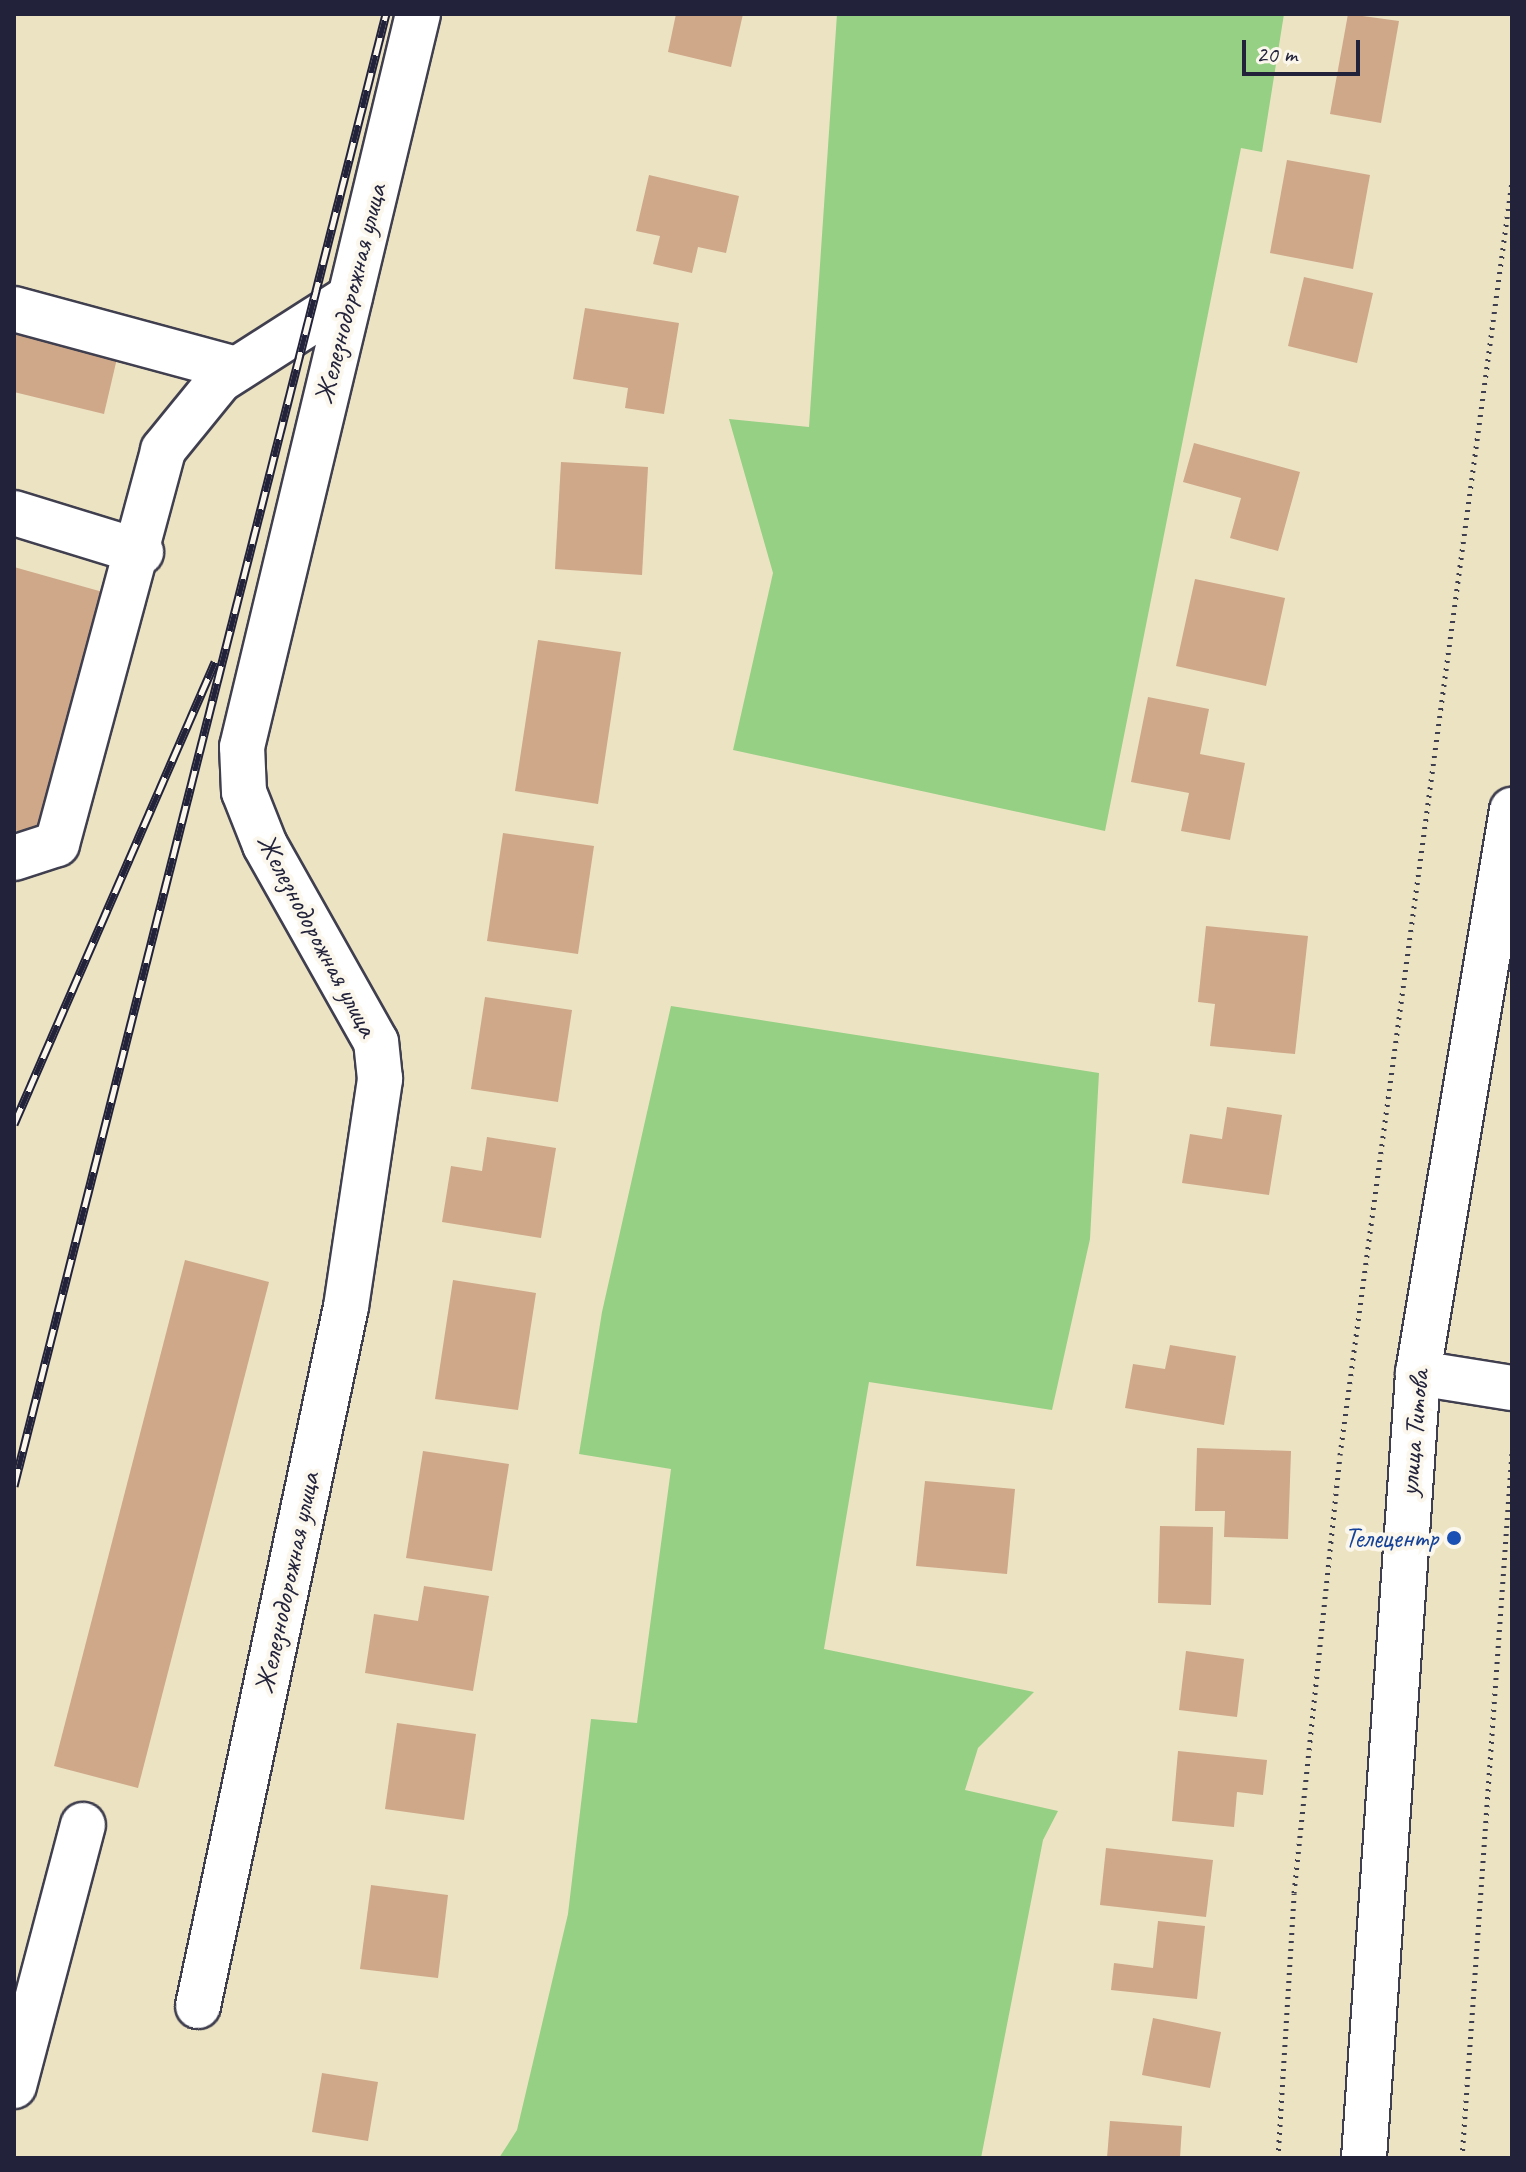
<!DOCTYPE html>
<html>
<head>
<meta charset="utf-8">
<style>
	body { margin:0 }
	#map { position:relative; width:1526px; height:2172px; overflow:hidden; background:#ece3c3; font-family:Caveat,sans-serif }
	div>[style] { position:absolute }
	.green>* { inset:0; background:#96d084 }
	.building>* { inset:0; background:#cea889 }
	.path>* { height:5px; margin-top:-2.5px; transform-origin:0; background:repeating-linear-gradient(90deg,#403f4f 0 2px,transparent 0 8px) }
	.roads { filter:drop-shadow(2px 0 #403f4f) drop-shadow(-2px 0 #403f4f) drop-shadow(0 2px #403f4f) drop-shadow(0 -2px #403f4f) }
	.minor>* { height:44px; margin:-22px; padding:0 22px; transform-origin:22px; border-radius:22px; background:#fff }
	.major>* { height:44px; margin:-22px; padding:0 22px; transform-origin:22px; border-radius:22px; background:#fff }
	.rail>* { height:9px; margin-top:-4.5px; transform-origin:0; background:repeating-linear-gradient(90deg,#fbf7ec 0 18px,#22223b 0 36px); box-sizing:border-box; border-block:2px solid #22223b }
	.dots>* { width:22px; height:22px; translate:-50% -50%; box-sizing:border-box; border:4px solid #fbf7ec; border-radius:50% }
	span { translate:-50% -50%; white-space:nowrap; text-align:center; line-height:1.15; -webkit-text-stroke:8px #fbf7ec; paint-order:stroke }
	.street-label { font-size:28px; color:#22223b }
	.transit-label { font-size:28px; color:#164399 }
	.right { translate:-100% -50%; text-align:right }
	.frame { position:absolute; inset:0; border:16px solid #22223b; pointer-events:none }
	.scale { position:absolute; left:1242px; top:40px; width:118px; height:36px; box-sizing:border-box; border:4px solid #22223b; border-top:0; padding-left:10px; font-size:24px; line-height:28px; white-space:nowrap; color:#22223b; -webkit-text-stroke:6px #fbf7ec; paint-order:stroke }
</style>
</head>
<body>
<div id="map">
	<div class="green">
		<div style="clip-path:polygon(837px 14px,1284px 14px,1262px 152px,1241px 148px,1105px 831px,733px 750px,773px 573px,729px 419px,809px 427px)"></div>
		<div style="clip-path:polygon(671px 1006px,1099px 1073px,1090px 1239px,1052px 1410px,869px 1382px,824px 1649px,1034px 1692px,978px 1748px,965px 1790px,1058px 1811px,1043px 1840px,981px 2158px,499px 2158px,517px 2130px,568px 1914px,591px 1719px,637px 1723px,671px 1469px,579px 1454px,602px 1312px)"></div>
	</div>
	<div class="building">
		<div style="clip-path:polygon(676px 14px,743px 14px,731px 67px,668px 52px)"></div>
		<div style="clip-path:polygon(1348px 14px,1399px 21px,1381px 123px,1330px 114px)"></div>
		<div style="clip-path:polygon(1287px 160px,1370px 175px,1353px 269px,1270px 253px)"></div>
		<div style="clip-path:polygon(649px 175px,739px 196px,726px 253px,698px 247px,692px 273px,653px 264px,660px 236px,636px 231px)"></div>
		<div style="clip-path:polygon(1304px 277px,1373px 293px,1357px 363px,1288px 346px)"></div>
		<div style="clip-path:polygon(585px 308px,679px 323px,664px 414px,625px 408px,628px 388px,573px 379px)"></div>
		<div style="clip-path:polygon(14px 328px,118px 354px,104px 414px,14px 392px)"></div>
		<div style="clip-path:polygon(1194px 443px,1300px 472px,1278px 551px,1230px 538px,1241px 498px,1183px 482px)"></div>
		<div style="clip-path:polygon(561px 462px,648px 467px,642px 575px,555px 569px)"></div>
		<div style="clip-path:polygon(14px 567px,124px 598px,55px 841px,14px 830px)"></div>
		<div style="clip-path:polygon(1195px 579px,1285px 598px,1266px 686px,1176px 666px)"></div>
		<div style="clip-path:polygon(538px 640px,621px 652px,598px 804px,515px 791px)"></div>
		<div style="clip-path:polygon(1148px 697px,1209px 709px,1200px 754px,1245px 763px,1230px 840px,1181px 831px,1189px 793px,1131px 782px)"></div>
		<div style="clip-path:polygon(503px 833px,594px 846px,578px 954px,487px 941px)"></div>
		<div style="clip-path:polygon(1206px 926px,1308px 936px,1295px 1054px,1210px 1046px,1215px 1004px,1198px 1002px)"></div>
		<div style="clip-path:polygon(485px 997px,572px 1010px,558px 1102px,471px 1089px)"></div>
		<div style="clip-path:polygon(1227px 1107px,1282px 1115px,1269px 1195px,1182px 1183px,1190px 1134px,1222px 1139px)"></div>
		<div style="clip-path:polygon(487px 1137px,556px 1148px,541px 1238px,442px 1222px,451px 1166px,482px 1171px)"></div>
		<div style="clip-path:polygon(185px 1260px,269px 1282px,138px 1788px,54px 1766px)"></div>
		<div style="clip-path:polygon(453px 1280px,536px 1293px,518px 1410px,435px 1399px)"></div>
		<div style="clip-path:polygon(1170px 1345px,1236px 1356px,1224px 1425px,1125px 1408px,1133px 1364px,1165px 1369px)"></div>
		<div style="clip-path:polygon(1197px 1448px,1291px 1451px,1288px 1539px,1224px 1537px,1225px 1511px,1195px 1511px)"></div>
		<div style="clip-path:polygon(423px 1451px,509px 1464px,492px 1571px,406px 1558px)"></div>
		<div style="clip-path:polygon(925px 1481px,1015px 1489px,1007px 1574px,916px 1566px)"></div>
		<div style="clip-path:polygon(1160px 1526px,1213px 1527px,1211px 1605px,1158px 1603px)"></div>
		<div style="clip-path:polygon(424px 1586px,489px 1596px,473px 1691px,365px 1673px,374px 1614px,418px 1621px)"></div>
		<div style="clip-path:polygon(1186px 1651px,1244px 1659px,1237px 1717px,1179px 1710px)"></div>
		<div style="clip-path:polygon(397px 1723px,476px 1734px,464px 1820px,385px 1809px)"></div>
		<div style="clip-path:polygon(1178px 1751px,1267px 1760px,1263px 1795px,1237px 1792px,1234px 1827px,1172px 1821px)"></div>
		<div style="clip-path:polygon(1106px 1848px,1213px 1860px,1206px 1917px,1100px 1905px)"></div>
		<div style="clip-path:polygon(371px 1885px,448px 1895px,438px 1978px,360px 1969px)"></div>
		<div style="clip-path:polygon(1158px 1921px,1205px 1926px,1197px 1999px,1111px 1990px,1114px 1963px,1153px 1968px)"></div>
		<div style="clip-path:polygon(1153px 2018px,1221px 2032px,1210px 2088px,1142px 2075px)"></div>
		<div style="clip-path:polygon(322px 2073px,378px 2082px,368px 2141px,312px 2132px)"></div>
		<div style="clip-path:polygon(1110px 2121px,1182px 2126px,1180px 2158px,1107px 2158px)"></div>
	</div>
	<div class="path">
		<div style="left:1278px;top:2158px;width:265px;rotate:-86.5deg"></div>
		<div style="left:1294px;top:1893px;width:440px;rotate:-84deg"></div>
		<div style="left:1340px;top:1455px;width:1286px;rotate:-82.31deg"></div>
		<div style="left:1462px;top:2158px;width:709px;rotate:-85.95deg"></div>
	</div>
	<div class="roads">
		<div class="minor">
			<div style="left:14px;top:309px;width:230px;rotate:15.1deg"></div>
			<div style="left:14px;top:513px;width:133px;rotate:17.1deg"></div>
			<div style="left:14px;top:858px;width:45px;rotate:-18deg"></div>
			<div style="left:57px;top:844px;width:408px;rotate:-74.9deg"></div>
			<div style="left:163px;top:450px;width:90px;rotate:-50.8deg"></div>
			<div style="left:220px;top:380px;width:154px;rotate:-32.6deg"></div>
			<div style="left:1418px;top:1373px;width:95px;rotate:9.1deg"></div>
			<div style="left:198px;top:2006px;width:714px;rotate:-78.05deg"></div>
			<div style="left:346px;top:1307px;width:231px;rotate:-81.5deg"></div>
			<div style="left:380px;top:1079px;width:37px;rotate:-96deg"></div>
			<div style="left:376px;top:1042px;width:226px;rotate:-119.4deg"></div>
			<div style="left:265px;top:845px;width:57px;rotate:-111.6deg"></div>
			<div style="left:244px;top:792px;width:45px;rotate:-92.5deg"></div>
			<div style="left:242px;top:747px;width:754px;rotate:-76.5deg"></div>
			<div style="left:14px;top:2086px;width:270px;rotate:-75.2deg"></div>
		</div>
		<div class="major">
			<div style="left:1364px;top:2158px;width:787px;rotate:-86.06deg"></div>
			<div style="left:1418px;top:1373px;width:571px;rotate:-80.52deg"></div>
		</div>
	</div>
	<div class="rail">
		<div style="left:14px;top:1124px;width:504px;rotate:-66.49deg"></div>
		<div style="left:14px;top:1486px;width:1518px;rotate:-75.82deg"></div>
	</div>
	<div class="dots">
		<div style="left:1454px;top:1538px;background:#1a4fb4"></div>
	</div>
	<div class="street-label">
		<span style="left:350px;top:294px;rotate:-76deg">Железнодорожная улица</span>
		<span style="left:317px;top:935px;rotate:62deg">Железнодорожная улица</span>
		<span style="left:1414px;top:1433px;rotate:-85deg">улица Титова</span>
		<span style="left:287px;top:1583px;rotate:-78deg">Железнодорожная улица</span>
	</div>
	<div class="transit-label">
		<span class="right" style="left:1438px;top:1538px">Телецентр</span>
	</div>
	<div class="frame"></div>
	<div class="scale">20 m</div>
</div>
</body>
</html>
